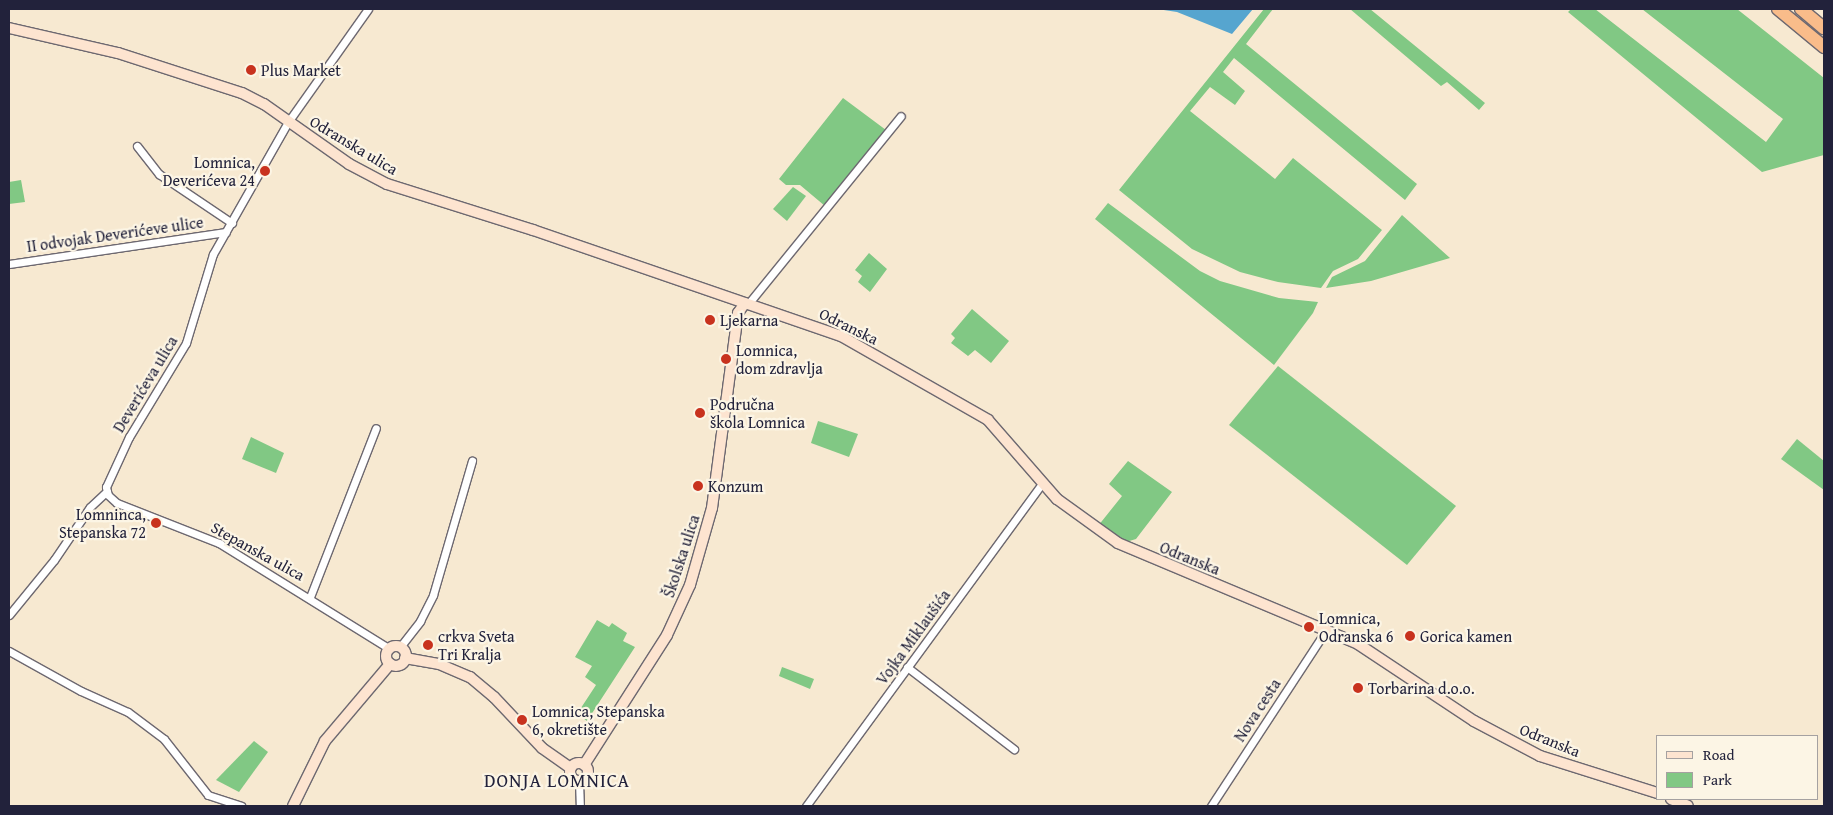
<!DOCTYPE html>
<html>
<head>
<meta charset="utf-8">
<style>
	body { margin:0 }
	#map { position:relative; width:1833px; height:815px; overflow:hidden; background:#f7e9d1; font-family:"Gentium Book Plus",serif }
	div>[style] { position:absolute }
	.green>* { inset:0; background:#81c884 }
	.water>* { inset:0; background:#56a5cf }
	.roads { filter:drop-shadow(1px 0 #6d6870) drop-shadow(-1px 0 #6d6870) drop-shadow(0 1px #6d6870) drop-shadow(0 -1px #6d6870) }
	.street>* { height:7px; margin:-3.5px; padding:0 3.5px; transform-origin:3.5px; border-radius:3.5px; background:#fff }
	.secondary>* { height:10px; margin:-5px; padding:0 5px; transform-origin:5px; border-radius:5px; background:#fde4d0 }
	.secondary>.ring { margin:-5px; padding:0; box-sizing:content-box; background:none; border:10px solid #fde4d0; border-radius:50% }
	.highway>* { height:12px; margin:-6px; padding:0 6px; transform-origin:6px; border-radius:6px; background:#f9bc8a }
	.dots>* { width:14px; height:14px; translate:-50% -50%; box-sizing:border-box; border:2px solid #fcf5e5; border-radius:50% }
	span { translate:-50% -50%; white-space:nowrap; text-align:center; line-height:1.15; -webkit-text-stroke:4.5px #fcf5e5; paint-order:stroke }
	.poi-label { font-size:16px; color:#22223b }
	.left { translate:0 -50%; text-align:left }
	.right { translate:-100% -50%; text-align:right }
	.street-label { font-size:16px; color:#22223b }
	.quarter-label { font-size:19px; color:#22223b; letter-spacing:1px }
	.frame { position:absolute; inset:0; border:10px solid #22223b; pointer-events:none }
	.legend { position:absolute; left:1656px; top:735px; width:162px; height:65px; box-sizing:border-box; background:#fcf5e5; border:1px solid #a5a1a1; margin:0; padding:6px 9px; list-style:none; font-size:15px; color:#22223b }
	.legend li { display:flex; align-items:center; gap:10px; height:25px }
	.legend b { width:25px; border:1px solid #a5a1a1 }
</style>
</head>
<body>
<div id="map">
	<div class="green">
		<div style="clip-path:polygon(1264px 9px,1273px 9px,1246px 44px,1417px 184px,1405px 200px,1234px 58px,1223px 72px,1245px 91px,1235px 105px,1210px 87px,1190px 111px,1275px 179px,1293px 158px,1382px 230px,1358px 259px,1333px 271px,1321px 288px,1278px 282px,1240px 272px,1192px 249px,1119px 190px)"></div>
		<div style="clip-path:polygon(1350px 9px,1370px 9px,1485px 103px,1479px 110px,1447px 82px,1441px 86px)"></div>
		<div style="clip-path:polygon(1571px 9px,1595px 9px,1766px 142px,1783px 119px,1642px 9px,1737px 9px,1824px 78px,1824px 155px,1762px 172px,1568px 12px)"></div>
		<div style="clip-path:polygon(843px 98px,886px 130px,825px 206px,800px 185px,786px 185px,779px 179px)"></div>
		<div style="clip-path:polygon(21px 180px,25px 202px,9px 204px,9px 182px)"></div>
		<div style="clip-path:polygon(793px 187px,806px 196px,787px 221px,773px 209px)"></div>
		<div style="clip-path:polygon(1108px 203px,1200px 271px,1220px 281px,1279px 298px,1318px 302px,1313px 313px,1274px 365px,1095px 219px)"></div>
		<div style="clip-path:polygon(1402px 215px,1450px 258px,1371px 281px,1326px 288px,1332px 277px,1365px 261px)"></div>
		<div style="clip-path:polygon(869px 253px,887px 269px,870px 292px,858px 282px,862px 276px,855px 270px)"></div>
		<div style="clip-path:polygon(972px 309px,1009px 341px,991px 363px,975px 350px,968px 356px,951px 343px,955px 338px,951px 334px)"></div>
		<div style="clip-path:polygon(1278px 366px,1456px 506px,1407px 565px,1229px 425px)"></div>
		<div style="clip-path:polygon(818px 421px,858px 434px,849px 457px,811px 443px)"></div>
		<div style="clip-path:polygon(251px 437px,284px 453px,276px 473px,242px 459px)"></div>
		<div style="clip-path:polygon(1797px 439px,1824px 461px,1824px 490px,1781px 459px)"></div>
		<div style="clip-path:polygon(1128px 461px,1172px 492px,1136px 539px,1126px 542px,1098px 526px,1122px 496px,1109px 484px)"></div>
		<div style="clip-path:polygon(597px 620px,609px 627px,612px 623px,627px 633px,623px 641px,635px 647px,587px 721px,577px 714px,596px 685px,585px 677px,592px 666px,575px 657px)"></div>
		<div style="clip-path:polygon(782px 667px,814px 679px,810px 689px,779px 676px)"></div>
		<div style="clip-path:polygon(254px 741px,268px 752px,239px 792px,216px 780px)"></div>
	</div>
	<div class="water">
		<div style="clip-path:polygon(1157px 9px,1253px 9px,1232px 34px,1177px 12px)"></div>
	</div>
	<div class="roads">
		<div class="street">
			<div style="left:368px;top:9px;width:138px;rotate:125.3deg"></div>
			<div style="left:288px;top:122px;width:152px;rotate:119.6deg"></div>
			<div style="left:213px;top:254px;width:93px;rotate:106.9deg"></div>
			<div style="left:186px;top:343px;width:110px;rotate:121.2deg"></div>
			<div style="left:129px;top:437px;width:55px;rotate:114.7deg"></div>
			<div style="left:106px;top:487px;width:8px;rotate:76deg"></div>
			<div style="left:108px;top:495px;width:12px;rotate:42deg"></div>
			<div style="left:117px;top:503px;width:110px;rotate:21.4deg"></div>
			<div style="left:219px;top:543px;width:201px;rotate:31.8deg"></div>
			<div style="left:137px;top:146px;width:36px;rotate:52deg"></div>
			<div style="left:159px;top:174px;width:88px;rotate:33.9deg"></div>
			<div style="left:9px;top:264px;width:219px;rotate:-8.4deg"></div>
			<div style="left:748px;top:304px;width:242px;rotate:-50.9deg"></div>
			<div style="left:310px;top:597px;width:181px;rotate:-68.7deg"></div>
			<div style="left:9px;top:615px;width:71px;rotate:-50.7deg"></div>
			<div style="left:54px;top:560px;width:64px;rotate:-55.8deg"></div>
			<div style="left:90px;top:507px;width:23px;rotate:-43deg"></div>
			<div style="left:400px;top:647px;width:33px;rotate:-52deg"></div>
			<div style="left:420px;top:621px;width:29px;rotate:-63deg"></div>
			<div style="left:433px;top:595px;width:140px;rotate:-73.8deg"></div>
			<div style="left:9px;top:651px;width:82px;rotate:29.1deg"></div>
			<div style="left:81px;top:691px;width:51px;rotate:24.1deg"></div>
			<div style="left:128px;top:712px;width:45px;rotate:36.9deg"></div>
			<div style="left:164px;top:739px;width:71px;rotate:51.8deg"></div>
			<div style="left:208px;top:795px;width:35px;rotate:18deg"></div>
			<div style="left:907px;top:667px;width:135px;rotate:37.5deg"></div>
			<div style="left:579px;top:781px;width:25px;rotate:88deg"></div>
			<div style="left:806px;top:806px;width:399px;rotate:-53.8deg"></div>
			<div style="left:1211px;top:806px;width:212px;rotate:-56.8deg"></div>
		</div>
		<div class="secondary">
			<div style="left:9px;top:28px;width:112px;rotate:12.9deg"></div>
			<div style="left:118px;top:53px;width:130px;rotate:17.9deg"></div>
			<div style="left:242px;top:93px;width:25px;rotate:27deg"></div>
			<div style="left:264px;top:104px;width:104px;rotate:35.2deg"></div>
			<div style="left:349px;top:164px;width:43px;rotate:27.8deg"></div>
			<div style="left:387px;top:184px;width:153px;rotate:17.5deg"></div>
			<div style="left:533px;top:230px;width:326px;rotate:19deg"></div>
			<div style="left:841px;top:336px;width:169px;rotate:29.7deg"></div>
			<div style="left:988px;top:420px;width:105px;rotate:48.9deg"></div>
			<div style="left:1057px;top:499px;width:75px;rotate:35.8deg"></div>
			<div style="left:1118px;top:543px;width:260px;rotate:22.8deg"></div>
			<div style="left:1358px;top:644px;width:139px;rotate:33.6deg"></div>
			<div style="left:1474px;top:721px;width:75px;rotate:27.9deg"></div>
			<div style="left:1540px;top:756px;width:123px;rotate:17.5deg"></div>
			<div class="ring" style="left:386px;top:646px;width:10px;height:10px"></div>
			<div style="left:405px;top:658px;width:35px;rotate:10deg"></div>
			<div style="left:439px;top:664px;width:34px;rotate:23deg"></div>
			<div style="left:470px;top:677px;width:31px;rotate:40deg"></div>
			<div style="left:494px;top:697px;width:70px;rotate:46.7deg"></div>
			<div style="left:542px;top:748px;width:35px;rotate:35deg"></div>
			<div class="ring" style="left:570px;top:763px;width:8px;height:8px"></div>
			<div style="left:584px;top:765px;width:154px;rotate:-57.4deg"></div>
			<div style="left:667px;top:635px;width:55px;rotate:-65.3deg"></div>
			<div style="left:690px;top:585px;width:80px;rotate:-74.1deg"></div>
			<div style="left:712px;top:508px;width:197px;rotate:-82.4deg"></div>
			<div style="left:738px;top:313px;width:12px;rotate:-55deg"></div>
			<div style="left:1671px;top:799px;width:18px;rotate:22deg"></div>
			<div style="left:293px;top:806px;width:72px;rotate:-63.8deg"></div>
			<div style="left:325px;top:741px;width:101px;rotate:-49.8deg"></div>
		</div>
		<div class="highway">
			<div style="left:1778px;top:9px;width:60px;rotate:39.6deg"></div>
			<div style="left:1801px;top:9px;width:30px;rotate:40deg"></div>
		</div>
	</div>
	<div class="dots">
		<div style="left:251px;top:70px;background:#c8321e"></div>
		<div style="left:265px;top:171px;background:#c8321e"></div>
		<div style="left:710px;top:320px;background:#c8321e"></div>
		<div style="left:726px;top:359px;background:#c8321e"></div>
		<div style="left:700px;top:413px;background:#c8321e"></div>
		<div style="left:698px;top:486px;background:#c8321e"></div>
		<div style="left:156px;top:523px;background:#c8321e"></div>
		<div style="left:1309px;top:627px;background:#c8321e"></div>
		<div style="left:1410px;top:636px;background:#c8321e"></div>
		<div style="left:428px;top:645px;background:#c8321e"></div>
		<div style="left:1358px;top:688px;background:#c8321e"></div>
		<div style="left:522px;top:720px;background:#c8321e"></div>
	</div>
	<div class="poi-label">
		<span class="left" style="left:261px;top:70px">Plus Market</span>
		<span class="right" style="left:255px;top:171px">Lomnica,<br>Deverićeva 24</span>
		<span class="left" style="left:720px;top:320px">Ljekarna</span>
		<span class="left" style="left:736px;top:359px">Lomnica,<br>dom zdravlja</span>
		<span class="left" style="left:710px;top:413px">Područna<br>škola Lomnica</span>
		<span class="left" style="left:708px;top:486px">Konzum</span>
		<span class="right" style="left:146px;top:523px">Lomninca,<br>Stepanska 72</span>
		<span class="left" style="left:1319px;top:627px">Lomnica,<br>Odranska 6</span>
		<span class="left" style="left:438px;top:645px">crkva Sveta<br>Tri Kralja</span>
		<span class="left" style="left:1420px;top:636px">Gorica kamen</span>
		<span class="left" style="left:1368px;top:688px">Torbarina d.o.o.</span>
		<span class="left" style="left:532px;top:720px">Lomnica, Stepanska<br>6, okretište</span>
	</div>
	<div class="street-label">
		<span style="left:354px;top:145px;rotate:31deg">Odranska ulica</span>
		<span style="left:115px;top:234px;rotate:-8deg">II odvojak Deverićeve ulice</span>
		<span style="left:849px;top:326px;rotate:26deg">Odranska</span>
		<span style="left:145px;top:384px;rotate:-59deg">Deverićeva ulica</span>
		<span style="left:258px;top:551px;rotate:29deg">Stepanska ulica</span>
		<span style="left:681px;top:556px;rotate:-72deg">Školska ulica</span>
		<span style="left:1190px;top:558px;rotate:22deg">Odranska</span>
		<span style="left:913px;top:637px;rotate:-54deg">Vojka Miklaušića</span>
		<span style="left:1257px;top:710px;rotate:-57deg">Nova cesta</span>
		<span style="left:1550px;top:740px;rotate:22deg">Odranska</span>
	</div>
	<div class="quarter-label">
		<span style="left:557px;top:781px">DONJA LOMNICA</span>
	</div>
	<div class="frame"></div>
	<ul class="legend">
	<li><b style="height:6px;background:#fde4d0"></b>Road</li>
	<li><b style="height:14px;background:#81c884"></b>Park</li>
	</ul>
</div>
</body>
</html>
